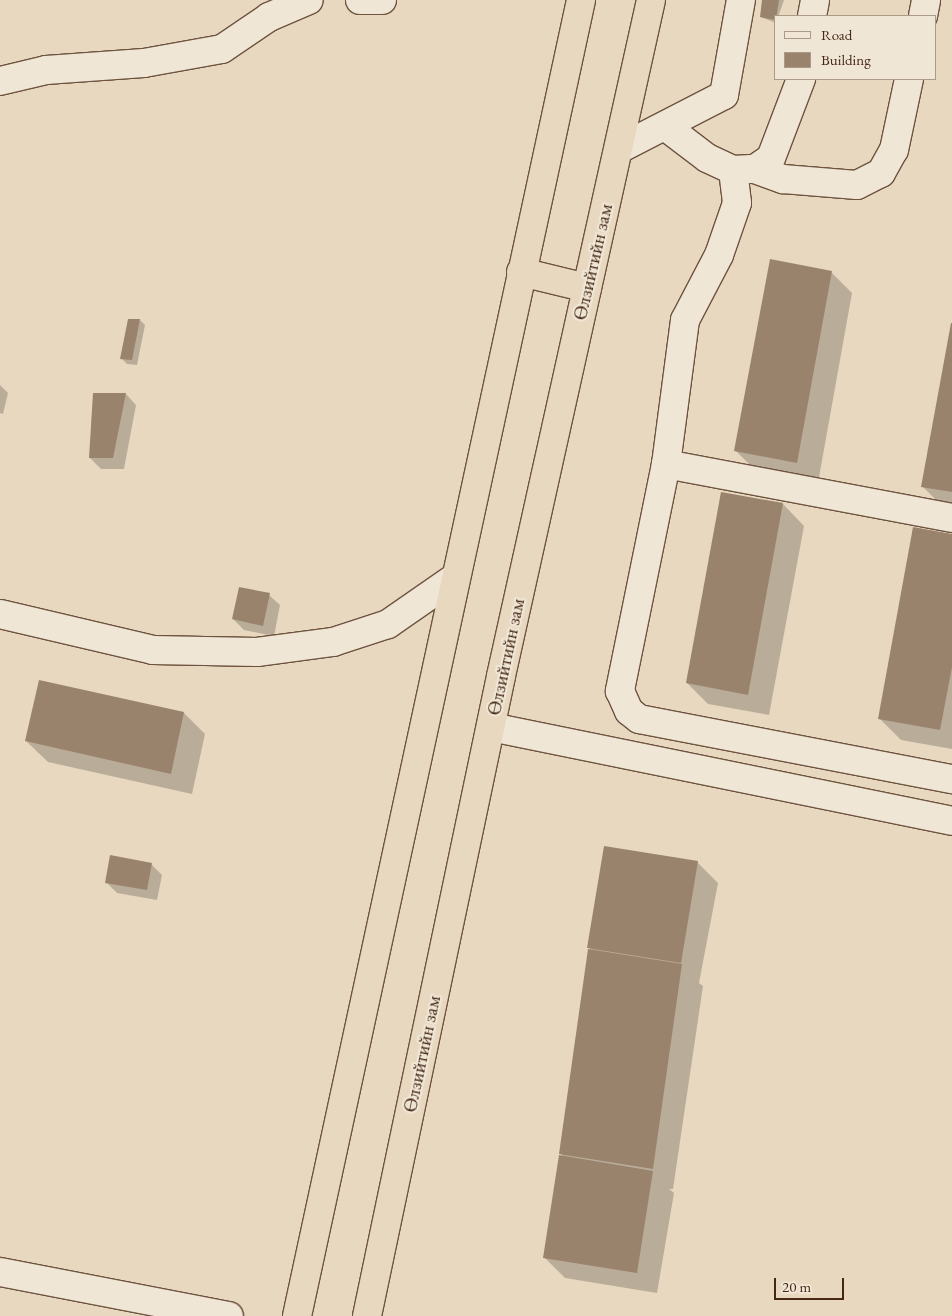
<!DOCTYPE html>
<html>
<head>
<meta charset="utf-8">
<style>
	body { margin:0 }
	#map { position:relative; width:952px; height:1316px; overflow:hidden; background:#e8d8c0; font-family:"EB Garamond",serif }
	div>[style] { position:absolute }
	.shadow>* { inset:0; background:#0003 }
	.building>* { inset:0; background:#9a836d }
	.roads { filter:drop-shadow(1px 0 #6e533f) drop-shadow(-1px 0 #6e533f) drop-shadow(0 1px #6e533f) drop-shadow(0 -1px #6e533f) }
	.minor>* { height:28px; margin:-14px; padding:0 14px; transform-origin:14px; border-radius:14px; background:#f0e6d6 }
	.highway>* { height:28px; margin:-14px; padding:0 14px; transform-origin:14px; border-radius:14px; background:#e8d8c0 }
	span { translate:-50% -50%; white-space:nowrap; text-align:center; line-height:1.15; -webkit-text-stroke:4.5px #f0e6d6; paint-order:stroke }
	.street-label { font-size:19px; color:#452714 }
	.legend { position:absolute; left:774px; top:15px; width:162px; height:65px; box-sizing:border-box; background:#f0e6d6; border:1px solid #ac9a88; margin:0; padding:6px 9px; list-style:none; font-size:15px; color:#452714 }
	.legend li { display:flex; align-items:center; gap:10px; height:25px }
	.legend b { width:25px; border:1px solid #ac9a88 }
	.scale { position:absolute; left:774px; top:1278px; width:70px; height:22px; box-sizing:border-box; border:2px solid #452714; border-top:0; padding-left:6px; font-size:15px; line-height:18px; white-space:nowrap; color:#452714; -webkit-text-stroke:4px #f0e6d6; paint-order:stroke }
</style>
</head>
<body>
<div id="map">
	<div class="shadow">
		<div style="clip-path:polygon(764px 0,784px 0,776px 23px,761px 17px)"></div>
		<div style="clip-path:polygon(831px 272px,852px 293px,818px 483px,757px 472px,736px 451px)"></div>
		<div style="clip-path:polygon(140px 320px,145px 325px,137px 365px,127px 364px,122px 359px)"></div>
		<div style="clip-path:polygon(952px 325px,952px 509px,944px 508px,922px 486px)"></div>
		<div style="clip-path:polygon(0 385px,8px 393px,3px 414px,0 413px)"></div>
		<div style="clip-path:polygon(126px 394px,136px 405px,124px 469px,101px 469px,90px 458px)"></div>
		<div style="clip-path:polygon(722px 493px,783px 504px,804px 526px,769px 715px,708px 704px,687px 683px)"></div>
		<div style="clip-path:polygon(952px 535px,952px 749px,901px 740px,879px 718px)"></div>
		<div style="clip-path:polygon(269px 595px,280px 605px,274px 636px,244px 630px,233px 619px)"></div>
		<div style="clip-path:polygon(40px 681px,184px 713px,205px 734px,192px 794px,48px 762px,26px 741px)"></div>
		<div style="clip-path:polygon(697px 862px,718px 883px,699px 983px,703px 986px,673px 1189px,669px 1189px,674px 1193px,657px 1293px,565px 1278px,544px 1257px,565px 1158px,560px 1153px,592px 951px,589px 947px)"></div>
		<div style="clip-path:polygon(151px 864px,162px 875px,157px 900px,117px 893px,106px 882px)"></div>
	</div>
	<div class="building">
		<div style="clip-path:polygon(762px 0,779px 0,776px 20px,760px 17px)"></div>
		<div style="clip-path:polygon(770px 259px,832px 271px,797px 463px,734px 451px)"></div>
		<div style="clip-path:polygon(128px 319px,140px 319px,132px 360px,120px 359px)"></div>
		<div style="clip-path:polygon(951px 323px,952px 323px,952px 492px,921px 487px)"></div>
		<div style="clip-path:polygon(93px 393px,126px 393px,113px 458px,89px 458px)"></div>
		<div style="clip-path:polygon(721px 492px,783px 503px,748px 695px,686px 683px)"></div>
		<div style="clip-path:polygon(913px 527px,952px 534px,952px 667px,940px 730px,878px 719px)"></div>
		<div style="clip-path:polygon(239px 587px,270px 593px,263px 626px,232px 619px)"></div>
		<div style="clip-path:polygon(39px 680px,184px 712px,171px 774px,25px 741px)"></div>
		<div style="clip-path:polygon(604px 846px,698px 861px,681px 963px,587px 948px)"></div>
		<div style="clip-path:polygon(110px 855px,152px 863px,147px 890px,105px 883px)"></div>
		<div style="clip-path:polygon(588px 949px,682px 964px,653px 1169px,559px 1154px)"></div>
		<div style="clip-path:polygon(559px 1155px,653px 1171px,637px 1273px,543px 1258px)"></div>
	</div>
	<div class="roads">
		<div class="minor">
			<div style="left:360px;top:0;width:22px"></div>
			<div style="left:812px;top:16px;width:16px;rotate:-79deg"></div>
			<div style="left:923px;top:16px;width:16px;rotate:-79deg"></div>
			<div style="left:0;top:81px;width:47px;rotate:-13.4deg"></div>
			<div style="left:46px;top:70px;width:98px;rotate:-4.1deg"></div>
			<div style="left:144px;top:63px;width:79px;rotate:-10.2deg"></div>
			<div style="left:222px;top:49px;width:57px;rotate:-34.2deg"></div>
			<div style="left:269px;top:17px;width:43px;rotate:-23deg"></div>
			<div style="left:665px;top:126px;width:53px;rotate:37.3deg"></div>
			<div style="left:707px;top:158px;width:29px;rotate:25deg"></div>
			<div style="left:733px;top:170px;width:22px;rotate:-3deg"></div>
			<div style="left:755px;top:169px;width:19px;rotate:-35deg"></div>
			<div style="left:771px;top:158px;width:85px;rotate:-69.2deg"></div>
			<div style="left:619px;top:149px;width:118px;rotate:-27.2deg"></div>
			<div style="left:724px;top:95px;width:97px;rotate:-79.9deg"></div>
			<div style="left:755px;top:169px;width:30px;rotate:20deg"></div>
			<div style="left:783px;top:179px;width:74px;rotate:4.6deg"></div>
			<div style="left:857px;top:185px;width:27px;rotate:-27deg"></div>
			<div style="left:881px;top:173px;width:26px;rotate:-61deg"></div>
			<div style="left:894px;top:150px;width:73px;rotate:-78.1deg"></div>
			<div style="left:733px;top:170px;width:33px;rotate:83deg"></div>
			<div style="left:737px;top:203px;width:55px;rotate:109.1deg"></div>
			<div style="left:719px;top:255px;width:73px;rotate:117.6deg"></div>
			<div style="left:685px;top:320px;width:145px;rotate:97.5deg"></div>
			<div style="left:666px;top:464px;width:232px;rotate:101.5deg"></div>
			<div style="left:620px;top:691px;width:22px;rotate:66deg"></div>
			<div style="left:629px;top:711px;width:13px;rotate:39deg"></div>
			<div style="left:639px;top:719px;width:319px;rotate:10.9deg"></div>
			<div style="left:666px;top:464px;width:291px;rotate:10.7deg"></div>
			<div style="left:0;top:614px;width:157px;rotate:13.2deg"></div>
			<div style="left:153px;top:650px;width:104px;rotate:1.1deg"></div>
			<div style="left:257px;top:652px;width:77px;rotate:-7.5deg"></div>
			<div style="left:333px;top:642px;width:58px;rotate:-18.1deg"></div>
			<div style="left:388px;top:624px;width:79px;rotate:-34.7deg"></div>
			<div style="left:491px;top:727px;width:470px;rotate:11.5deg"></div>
			<div style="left:0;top:1272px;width:233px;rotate:10.9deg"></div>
		</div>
		<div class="highway">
			<div style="left:521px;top:272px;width:68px;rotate:13.6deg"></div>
			<div style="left:297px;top:1316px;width:1346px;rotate:-77.82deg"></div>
			<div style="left:367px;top:1316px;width:654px;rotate:-78.17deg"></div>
			<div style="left:501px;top:676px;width:692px;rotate:-77.49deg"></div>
		</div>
	</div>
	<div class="street-label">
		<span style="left:593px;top:262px;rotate:-77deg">Өлзийтийн зам</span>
		<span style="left:506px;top:657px;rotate:-78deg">Өлзийтийн зам</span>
		<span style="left:422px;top:1054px;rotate:-78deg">Өлзийтийн зам</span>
	</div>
	<ul class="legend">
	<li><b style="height:6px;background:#f0e6d6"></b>Road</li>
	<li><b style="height:14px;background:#9a836d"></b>Building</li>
	</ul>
	<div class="scale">20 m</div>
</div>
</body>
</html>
